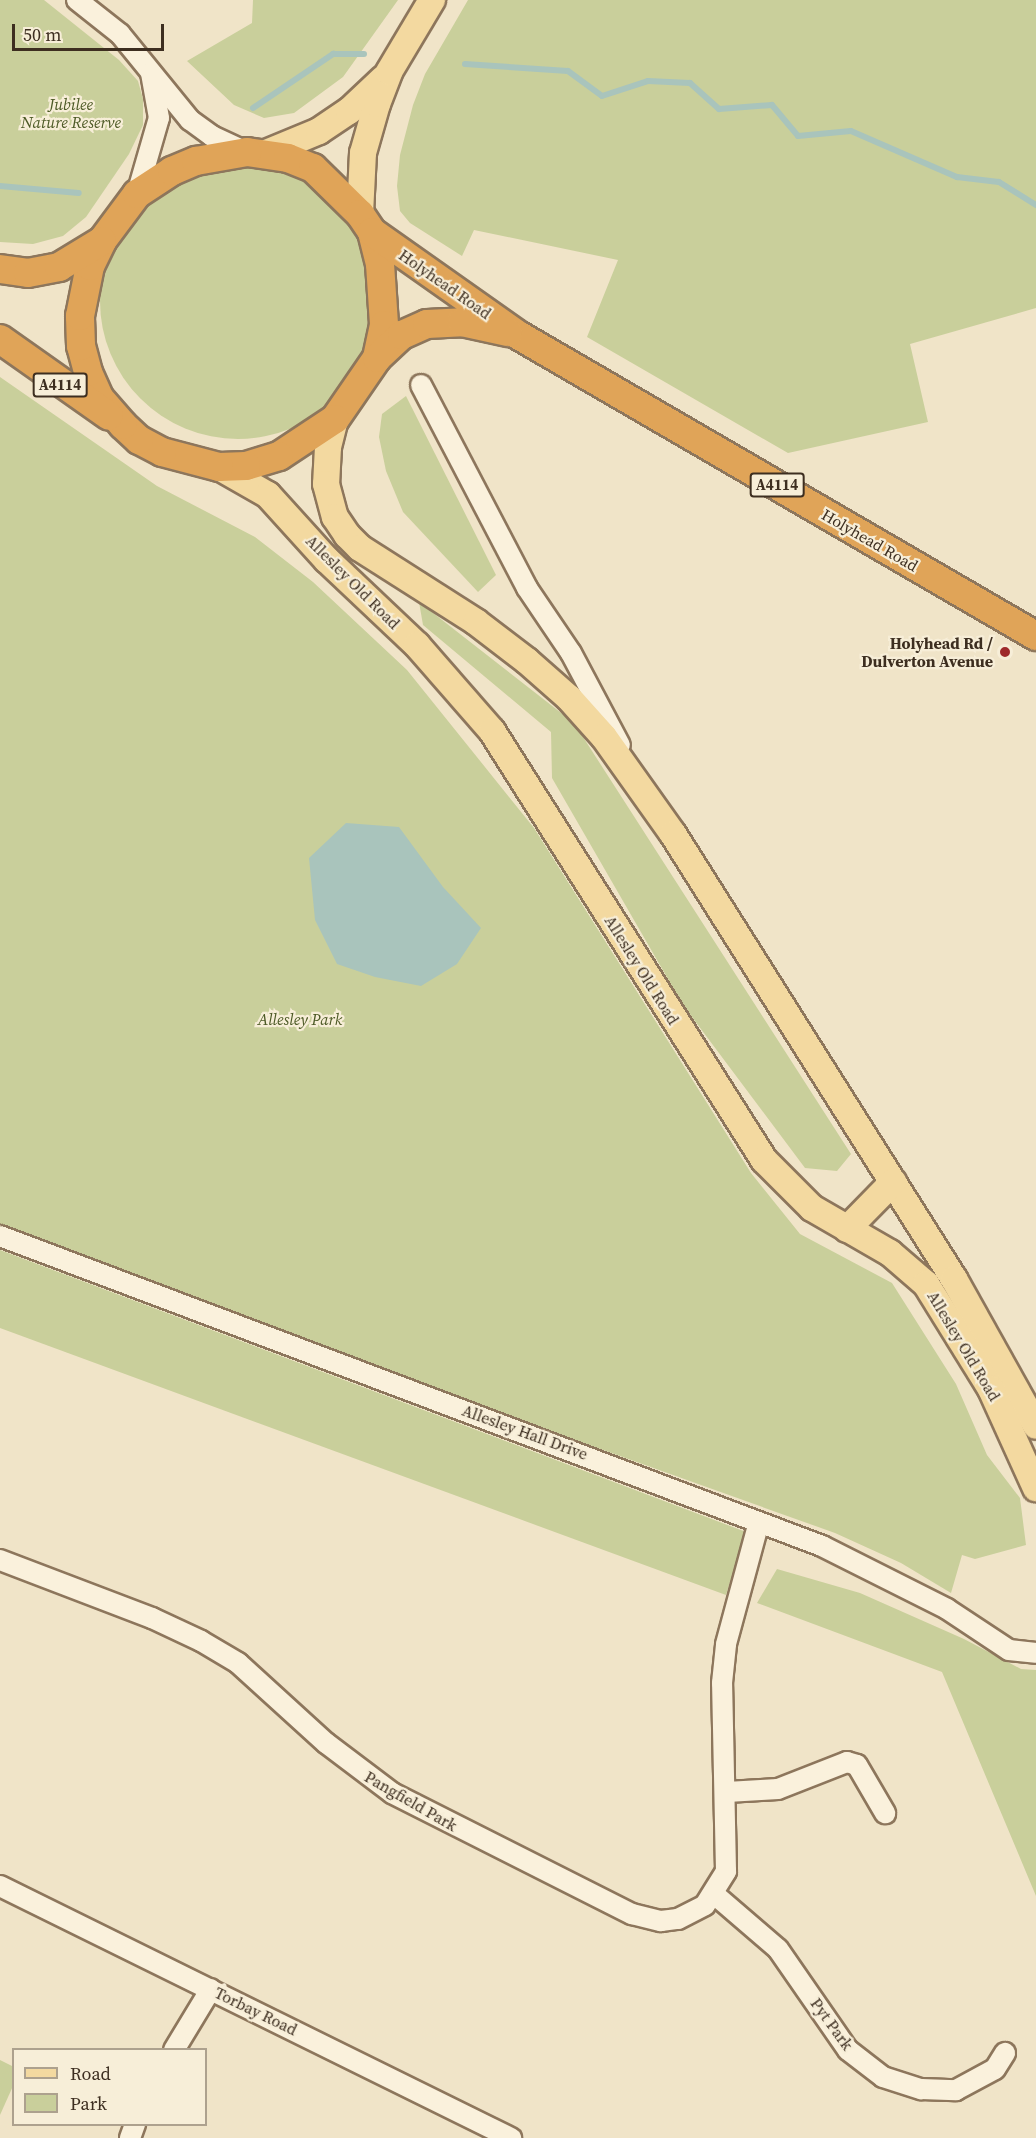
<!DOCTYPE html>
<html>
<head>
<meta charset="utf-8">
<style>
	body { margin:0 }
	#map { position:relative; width:1036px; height:2138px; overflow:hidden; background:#f0e4c8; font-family:"Source Serif 4",serif }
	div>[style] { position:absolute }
	.green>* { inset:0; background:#c9cf9b }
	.round { border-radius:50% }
	.water>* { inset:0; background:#a9c4bc }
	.stream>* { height:6px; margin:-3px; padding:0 3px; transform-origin:3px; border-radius:3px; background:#a9c4bc }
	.roads { filter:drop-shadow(2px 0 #8d765c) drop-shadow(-2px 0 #8d765c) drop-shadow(0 2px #8d765c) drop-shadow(0 -2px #8d765c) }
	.minor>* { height:20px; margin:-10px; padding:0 10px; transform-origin:10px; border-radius:10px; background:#faf1dc }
	.major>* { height:26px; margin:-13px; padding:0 13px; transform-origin:13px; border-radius:13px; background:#f3d9a0 }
	.highway>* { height:28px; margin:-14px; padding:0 14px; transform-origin:14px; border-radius:14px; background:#e0a458 }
	.dots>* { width:16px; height:16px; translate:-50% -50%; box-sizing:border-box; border:3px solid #f7eed8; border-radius:50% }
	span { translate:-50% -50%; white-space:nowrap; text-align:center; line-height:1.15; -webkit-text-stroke:4.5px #f7eed8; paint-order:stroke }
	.shield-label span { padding:2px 4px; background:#f7eed8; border:2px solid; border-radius:4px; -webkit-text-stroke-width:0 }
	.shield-label { font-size:15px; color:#3d2e20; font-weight:700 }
	.park-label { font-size:16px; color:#4d5a26; font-style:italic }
	.street-label { font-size:16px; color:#3d2e20 }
	.poi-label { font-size:16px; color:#3d2e20; font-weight:700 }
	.right { translate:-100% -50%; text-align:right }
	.legend { position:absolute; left:12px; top:2048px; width:195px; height:78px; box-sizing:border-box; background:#f7eed8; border:2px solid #ada18e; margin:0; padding:8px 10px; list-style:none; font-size:18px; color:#3d2e20 }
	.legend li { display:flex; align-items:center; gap:12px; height:30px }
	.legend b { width:30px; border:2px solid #ada18e }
	.scale { position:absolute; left:12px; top:24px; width:152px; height:27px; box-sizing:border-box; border:3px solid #3d2e20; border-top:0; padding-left:8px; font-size:18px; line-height:21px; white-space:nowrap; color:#3d2e20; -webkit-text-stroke:4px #f7eed8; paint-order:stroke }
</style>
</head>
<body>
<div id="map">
	<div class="green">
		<div style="clip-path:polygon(0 0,44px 0,119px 60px,138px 81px,143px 99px,143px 125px,129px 154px,86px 217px,63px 236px,33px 244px,0 242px)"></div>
		<div style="clip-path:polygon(253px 0,398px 0,343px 77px,294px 113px,264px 118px,234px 105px,187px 61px,252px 23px)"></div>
		<div style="clip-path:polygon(468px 0,1036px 0,1036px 308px,910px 344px,928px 422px,788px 453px,587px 337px,618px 260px,474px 230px,462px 256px,410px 223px,400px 211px,397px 186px,400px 155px,413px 105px,425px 74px)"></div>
		<div class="round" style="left:100px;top:163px;width:276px;height:276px"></div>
		<div style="clip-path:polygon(0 377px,157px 486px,255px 537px,313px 582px,407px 670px,534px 828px,751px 1173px,800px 1234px,892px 1283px,956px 1384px,987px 1455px,1020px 1498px,1026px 1545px,975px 1559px,962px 1555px,951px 1593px,901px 1563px,835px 1533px,385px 1372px,0 1226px)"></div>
		<div style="clip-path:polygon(406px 396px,496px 575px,478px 592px,403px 512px,386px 471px,379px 437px,382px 414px)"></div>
		<div style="clip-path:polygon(419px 602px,574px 723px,851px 1154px,837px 1171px,805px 1168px,683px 1005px,552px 778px,551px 732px,423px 625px)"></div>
		<div style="clip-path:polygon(0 1250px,746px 1532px,726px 1595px,0 1328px)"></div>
		<div style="clip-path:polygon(777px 1569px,860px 1593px,964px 1639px,1021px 1669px,1036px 1670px,1036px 1896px,942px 1672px,757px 1603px)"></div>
		<div style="clip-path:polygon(0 2060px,14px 2067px,13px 2086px,0 2115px)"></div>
	</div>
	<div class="water">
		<div style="clip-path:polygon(346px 823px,399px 827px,443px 887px,481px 928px,457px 964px,421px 986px,375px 977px,337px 964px,315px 920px,309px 858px)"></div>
	</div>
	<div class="stream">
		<div style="left:465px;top:64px;width:103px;rotate:3.9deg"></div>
		<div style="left:568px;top:71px;width:42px;rotate:36.3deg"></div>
		<div style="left:602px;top:96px;width:48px;rotate:-18.1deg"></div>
		<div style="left:648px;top:81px;width:42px;rotate:2.7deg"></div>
		<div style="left:690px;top:83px;width:39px;rotate:42deg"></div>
		<div style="left:719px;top:109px;width:53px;rotate:-4.3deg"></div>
		<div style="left:772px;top:105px;width:40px;rotate:50deg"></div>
		<div style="left:798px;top:136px;width:53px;rotate:-5.4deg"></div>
		<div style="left:851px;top:131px;width:116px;rotate:23.5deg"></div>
		<div style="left:957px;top:177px;width:42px;rotate:6.8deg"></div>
		<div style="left:999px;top:182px;width:44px;rotate:31.9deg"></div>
		<div style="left:253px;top:108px;width:97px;rotate:-34deg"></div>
		<div style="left:333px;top:54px;width:31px"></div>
		<div style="left:0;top:186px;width:79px;rotate:5.1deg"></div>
	</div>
	<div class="roads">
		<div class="minor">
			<div style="left:77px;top:0;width:55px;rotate:38.3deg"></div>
			<div style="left:120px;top:34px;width:111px;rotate:50.9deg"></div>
			<div style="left:190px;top:120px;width:27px;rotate:36deg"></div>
			<div style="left:212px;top:136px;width:38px;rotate:25deg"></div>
			<div style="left:137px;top:194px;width:79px;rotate:-73.9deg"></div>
			<div style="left:159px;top:118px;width:46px;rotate:-100.1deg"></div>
			<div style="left:421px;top:385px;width:229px;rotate:62.4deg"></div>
			<div style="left:527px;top:588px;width:78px;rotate:55.9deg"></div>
			<div style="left:571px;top:653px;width:104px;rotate:62deg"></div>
			<div style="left:0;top:1236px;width:879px;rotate:20.66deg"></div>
			<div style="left:822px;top:1546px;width:140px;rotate:26.7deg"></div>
			<div style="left:947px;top:1609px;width:74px;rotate:33.5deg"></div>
			<div style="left:1009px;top:1650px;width:27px;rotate:6deg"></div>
			<div style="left:0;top:1560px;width:163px;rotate:20.9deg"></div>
			<div style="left:152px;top:1618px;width:54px;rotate:25.1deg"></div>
			<div style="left:201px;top:1641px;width:43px;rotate:30.7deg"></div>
			<div style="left:238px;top:1663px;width:119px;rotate:42.3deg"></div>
			<div style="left:326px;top:1743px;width:83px;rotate:37.1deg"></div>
			<div style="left:392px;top:1793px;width:269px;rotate:26.8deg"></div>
			<div style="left:632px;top:1914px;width:30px;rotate:14deg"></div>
			<div style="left:661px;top:1921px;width:17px;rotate:-7deg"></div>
			<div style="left:678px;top:1919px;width:30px;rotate:-27deg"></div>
			<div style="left:705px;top:1905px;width:40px;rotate:-58deg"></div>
			<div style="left:726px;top:1871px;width:188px;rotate:-91.2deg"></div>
			<div style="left:722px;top:1683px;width:39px;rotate:-84deg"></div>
			<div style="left:726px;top:1644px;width:126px;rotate:-74.9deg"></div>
			<div style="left:727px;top:1792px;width:51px;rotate:-3.4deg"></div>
			<div style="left:778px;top:1789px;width:74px;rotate:-21.4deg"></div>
			<div style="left:847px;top:1762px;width:10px;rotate:17deg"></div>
			<div style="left:857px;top:1765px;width:56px;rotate:59.7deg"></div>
			<div style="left:0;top:1886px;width:570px;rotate:26.25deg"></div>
			<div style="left:714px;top:1894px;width:84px;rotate:40.7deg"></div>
			<div style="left:778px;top:1949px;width:123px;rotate:55.3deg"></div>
			<div style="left:848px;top:2050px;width:44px;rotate:37.6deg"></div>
			<div style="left:883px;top:2077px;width:40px;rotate:18deg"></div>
			<div style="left:921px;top:2089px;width:35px;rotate:2deg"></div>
			<div style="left:956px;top:2090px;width:44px;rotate:-28.3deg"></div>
			<div style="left:995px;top:2069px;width:19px;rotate:-58deg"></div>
			<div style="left:174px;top:2050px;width:71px;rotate:-58.8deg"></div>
			<div style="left:130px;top:2138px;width:15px;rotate:-70deg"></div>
		</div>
		<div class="major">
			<div style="left:266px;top:153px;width:57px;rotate:-22.5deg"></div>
			<div style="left:319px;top:131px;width:36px;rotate:-34deg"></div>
			<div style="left:349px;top:111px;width:47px;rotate:-43.3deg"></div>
			<div style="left:360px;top:214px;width:61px;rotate:-87.2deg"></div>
			<div style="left:363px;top:153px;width:51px;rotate:-74.1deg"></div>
			<div style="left:377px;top:104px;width:34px;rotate:-69deg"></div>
			<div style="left:389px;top:72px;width:84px;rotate:-59.2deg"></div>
			<div style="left:335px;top:419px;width:29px;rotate:104deg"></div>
			<div style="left:328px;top:447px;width:37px;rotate:93deg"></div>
			<div style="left:326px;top:484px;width:34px;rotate:75deg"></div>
			<div style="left:335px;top:517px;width:22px;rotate:56deg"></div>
			<div style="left:347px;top:535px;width:18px;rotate:45deg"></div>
			<div style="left:360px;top:548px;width:138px;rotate:32.5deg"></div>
			<div style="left:476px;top:622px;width:64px;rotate:37.4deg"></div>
			<div style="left:527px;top:661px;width:56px;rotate:41.4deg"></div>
			<div style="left:569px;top:698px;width:52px;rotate:48.1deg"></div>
			<div style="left:604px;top:737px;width:119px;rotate:54.6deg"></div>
			<div style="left:673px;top:834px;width:526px;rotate:57.73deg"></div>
			<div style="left:954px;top:1279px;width:168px;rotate:60.8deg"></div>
			<div style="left:219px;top:467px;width:56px;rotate:29.7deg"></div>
			<div style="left:268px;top:495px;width:88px;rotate:47.8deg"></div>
			<div style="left:327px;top:560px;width:124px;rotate:43.4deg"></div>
			<div style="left:417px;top:645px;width:114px;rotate:48.9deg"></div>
			<div style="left:492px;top:731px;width:508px;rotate:57.62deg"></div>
			<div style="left:764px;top:1160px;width:68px;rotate:45deg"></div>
			<div style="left:812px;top:1208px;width:90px;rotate:30deg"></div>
			<div style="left:890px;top:1253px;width:48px;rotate:40.7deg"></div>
			<div style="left:926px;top:1284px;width:123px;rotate:58.2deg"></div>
			<div style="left:991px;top:1389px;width:109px;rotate:65.6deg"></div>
			<div style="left:847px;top:1229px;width:66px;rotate:-45.6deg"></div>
		</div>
		<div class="highway">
			<div style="left:247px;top:152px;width:41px;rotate:8.3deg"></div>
			<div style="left:288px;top:158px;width:27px;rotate:22deg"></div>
			<div style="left:313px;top:168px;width:66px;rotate:44.4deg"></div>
			<div style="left:360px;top:214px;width:22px;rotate:56deg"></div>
			<div style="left:372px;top:232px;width:33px;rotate:76deg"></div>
			<div style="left:380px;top:264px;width:61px;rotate:86.2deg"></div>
			<div style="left:384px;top:325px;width:34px;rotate:102deg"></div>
			<div style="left:377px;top:358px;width:74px;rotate:124.5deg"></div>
			<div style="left:335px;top:419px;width:67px;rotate:146.5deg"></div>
			<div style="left:279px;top:456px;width:34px;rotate:163deg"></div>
			<div style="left:246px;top:466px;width:27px;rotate:178deg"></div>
			<div style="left:219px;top:467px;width:59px;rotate:-165.3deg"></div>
			<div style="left:162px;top:452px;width:26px;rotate:-152deg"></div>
			<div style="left:139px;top:440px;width:22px;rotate:-137deg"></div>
			<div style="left:123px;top:425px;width:37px;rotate:-131deg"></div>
			<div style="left:99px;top:397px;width:27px;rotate:-114deg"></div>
			<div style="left:88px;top:372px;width:27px;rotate:-105deg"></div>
			<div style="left:81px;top:346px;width:30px;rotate:-92deg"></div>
			<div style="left:80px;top:316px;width:51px;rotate:-78.7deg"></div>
			<div style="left:90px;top:266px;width:28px;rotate:-64deg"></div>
			<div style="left:102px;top:241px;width:59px;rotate:-53.3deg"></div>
			<div style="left:137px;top:194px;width:42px;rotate:-33.3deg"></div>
			<div style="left:172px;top:171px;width:26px;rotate:-23deg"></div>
			<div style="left:196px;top:161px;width:52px;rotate:-10deg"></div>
			<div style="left:372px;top:232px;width:179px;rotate:35.2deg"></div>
			<div style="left:518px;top:335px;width:599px;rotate:30.16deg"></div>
			<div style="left:0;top:269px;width:28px;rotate:8deg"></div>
			<div style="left:28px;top:273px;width:32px;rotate:-11deg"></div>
			<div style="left:59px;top:267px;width:50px;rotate:-31.2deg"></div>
			<div style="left:0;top:339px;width:133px;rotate:35.2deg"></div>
			<div style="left:377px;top:358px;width:34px;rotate:-43deg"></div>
			<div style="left:402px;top:335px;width:27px;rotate:-24deg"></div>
			<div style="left:427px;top:324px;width:35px;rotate:-3deg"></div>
			<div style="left:462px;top:322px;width:47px;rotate:12.3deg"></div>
		</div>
	</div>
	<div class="dots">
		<div style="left:1005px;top:652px;background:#9e2a2b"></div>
	</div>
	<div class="shield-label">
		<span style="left:60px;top:385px">A4114</span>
		<span style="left:777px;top:485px">A4114</span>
	</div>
	<div class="park-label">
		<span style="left:71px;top:113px">Jubilee<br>Nature Reserve</span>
		<span style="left:300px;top:1019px">Allesley Park</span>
	</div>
	<div class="street-label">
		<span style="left:445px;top:284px;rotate:35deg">Holyhead Road</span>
		<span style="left:870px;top:540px;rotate:30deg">Holyhead Road</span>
		<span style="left:353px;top:582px;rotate:45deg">Allesley Old Road</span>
		<span style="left:642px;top:970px;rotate:58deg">Allesley Old Road</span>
		<span style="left:964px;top:1346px;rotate:59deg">Allesley Old Road</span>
		<span style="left:525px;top:1432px;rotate:20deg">Allesley Hall Drive</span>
		<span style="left:411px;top:1801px;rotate:30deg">Pangfield Park</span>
		<span style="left:256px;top:2011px;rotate:26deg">Torbay Road</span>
		<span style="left:832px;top:2024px;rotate:54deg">Pyt Park</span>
	</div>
	<div class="poi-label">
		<span class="right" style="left:993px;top:652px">Holyhead Rd /<br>Dulverton Avenue</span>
	</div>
	<ul class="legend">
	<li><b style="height:8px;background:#f3d9a0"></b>Road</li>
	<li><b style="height:16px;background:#c9cf9b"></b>Park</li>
	</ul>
	<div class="scale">50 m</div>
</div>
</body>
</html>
